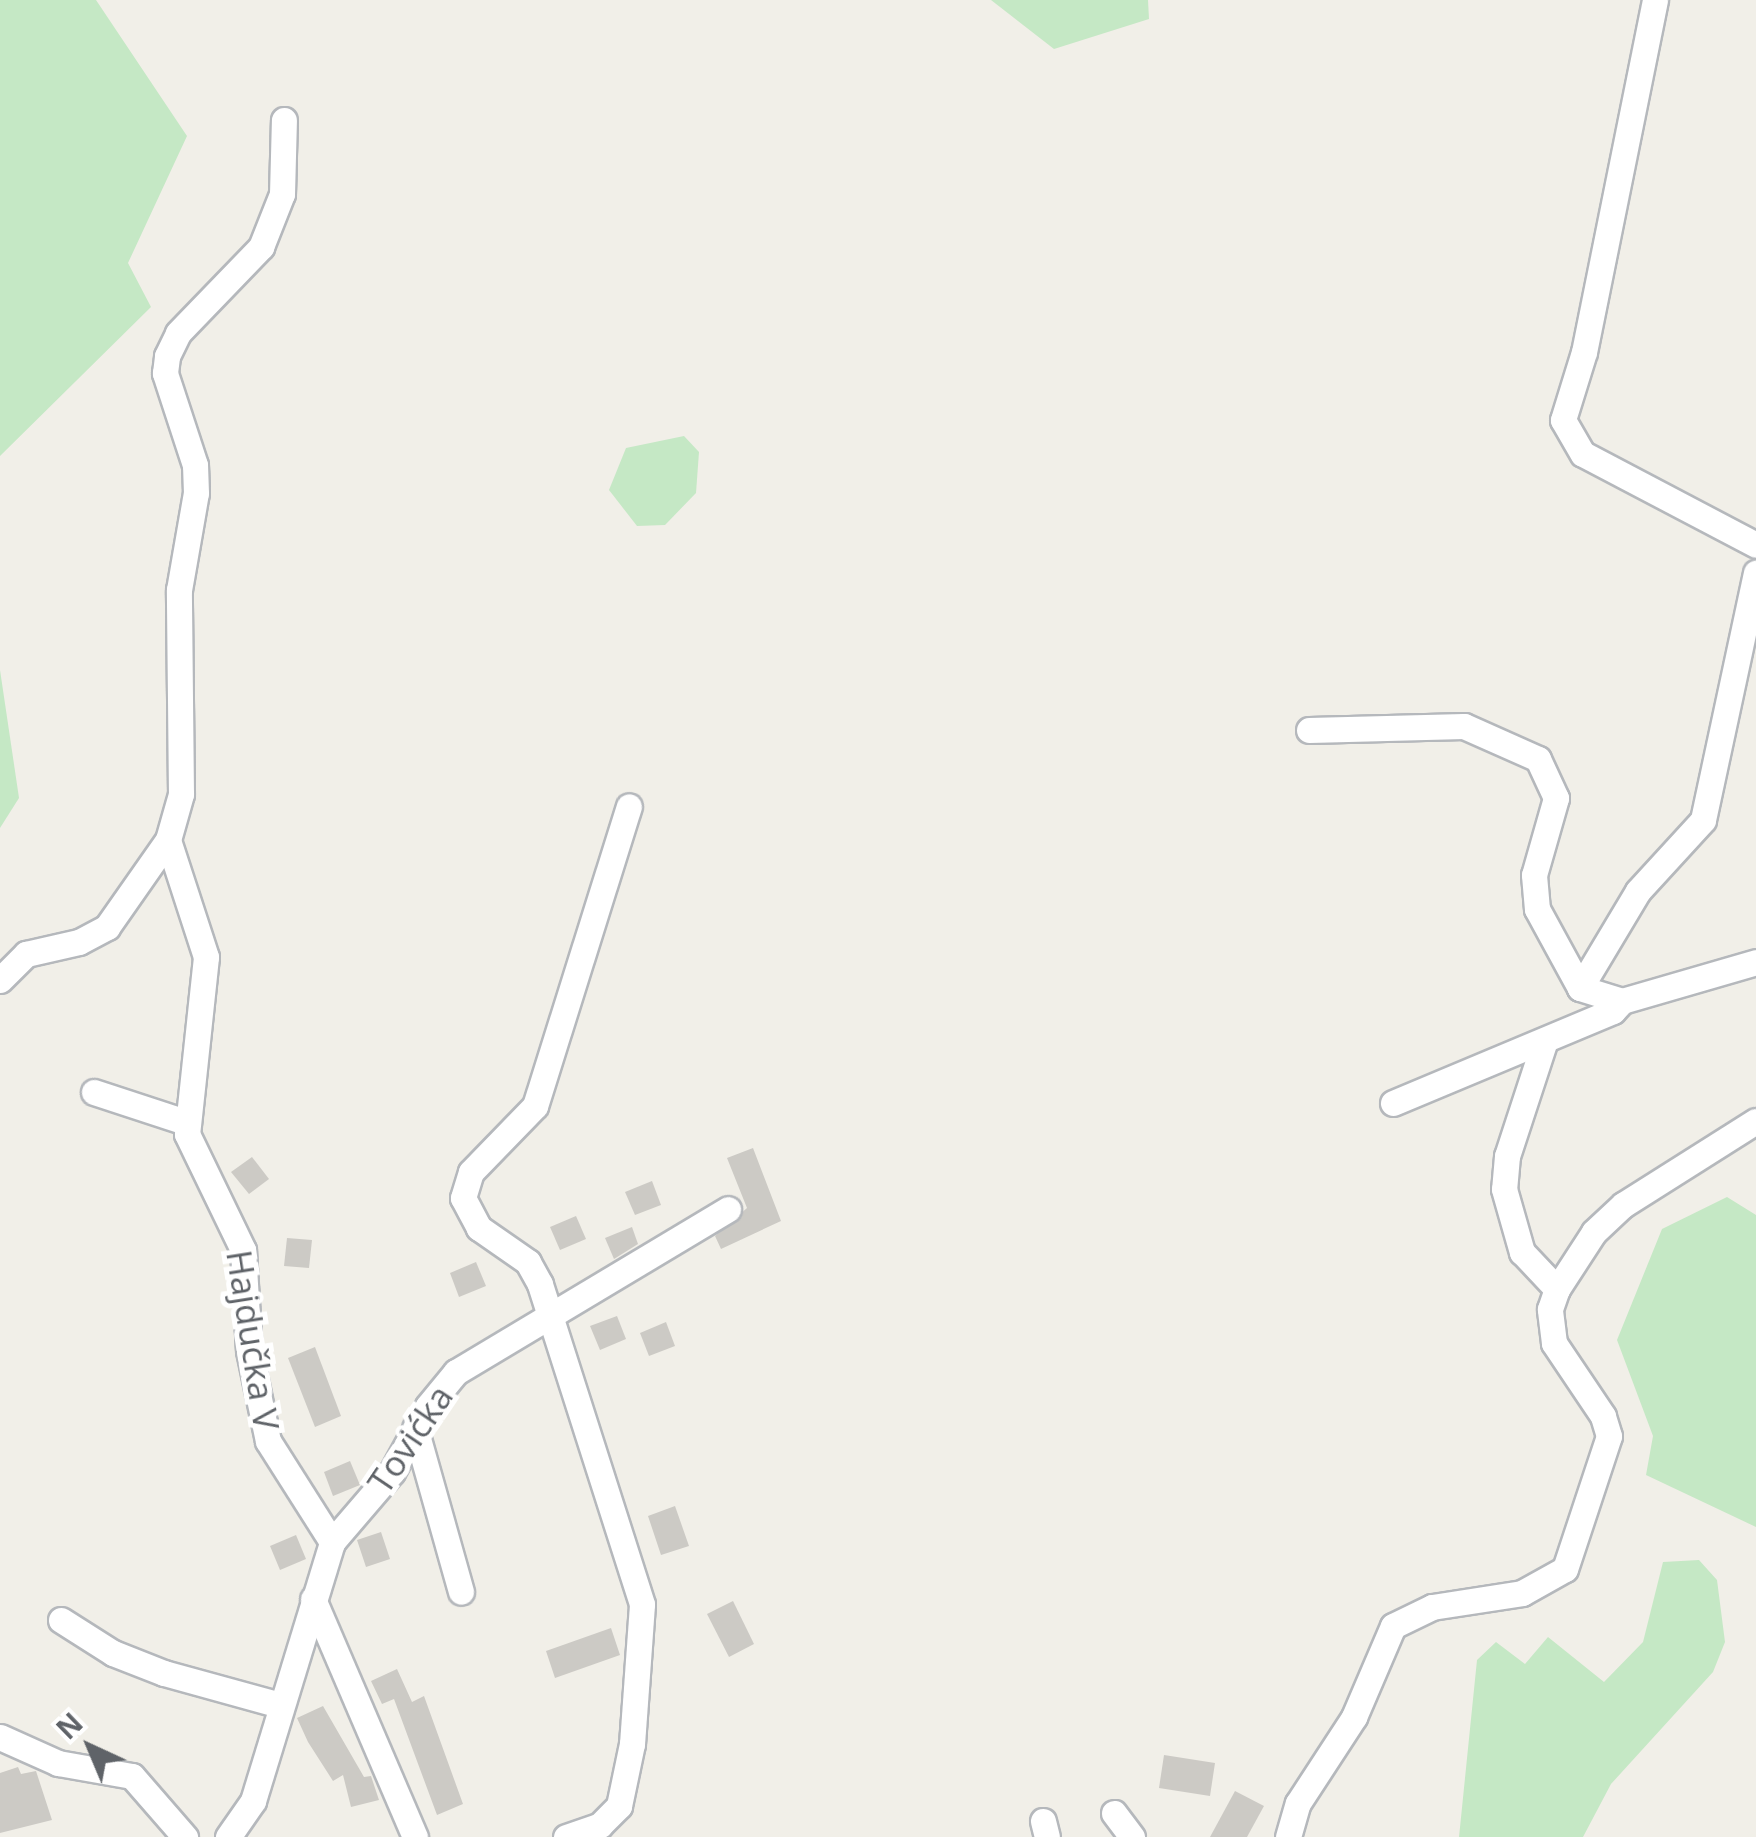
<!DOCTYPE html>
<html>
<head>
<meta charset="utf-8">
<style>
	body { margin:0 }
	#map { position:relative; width:1756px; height:1837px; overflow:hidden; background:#f1efe8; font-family:"Open Sans",sans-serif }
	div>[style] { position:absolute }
	.green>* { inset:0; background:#c5e8c5 }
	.building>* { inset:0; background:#cccac5 }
	.roads { filter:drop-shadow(2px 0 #b5b8bc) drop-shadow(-2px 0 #b5b8bc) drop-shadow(0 2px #b5b8bc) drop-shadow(0 -2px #b5b8bc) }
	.minor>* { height:25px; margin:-12.5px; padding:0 12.5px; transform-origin:12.5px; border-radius:12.5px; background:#fff }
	span { translate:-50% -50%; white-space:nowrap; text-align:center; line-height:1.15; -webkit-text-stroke:10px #fff; paint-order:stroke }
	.street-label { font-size:35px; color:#5f6368 }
	.north { position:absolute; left:40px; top:1697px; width:100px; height:100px; -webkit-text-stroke:8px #fff; paint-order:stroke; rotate:316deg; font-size:28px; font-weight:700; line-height:40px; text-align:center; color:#5f6368 }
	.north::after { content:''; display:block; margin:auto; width:35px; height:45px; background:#5f6368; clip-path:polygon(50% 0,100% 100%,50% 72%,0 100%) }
</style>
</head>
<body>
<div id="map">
	<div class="green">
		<div style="clip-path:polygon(0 0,96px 0,187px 136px,128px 263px,151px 307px,0 456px)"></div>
		<div style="clip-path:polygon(991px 0,1148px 0,1149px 19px,1054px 49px)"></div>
		<div style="clip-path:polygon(684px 436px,699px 452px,696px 493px,665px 525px,637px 526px,609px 490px,626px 448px)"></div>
		<div style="clip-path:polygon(0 670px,19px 798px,0 828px)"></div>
		<div style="clip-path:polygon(1727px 1197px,1756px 1215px,1756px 1527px,1646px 1475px,1653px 1436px,1617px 1340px,1662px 1229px)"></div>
		<div style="clip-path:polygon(1699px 1560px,1717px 1580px,1725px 1642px,1713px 1672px,1611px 1784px,1583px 1837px,1459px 1837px,1477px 1660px,1496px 1642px,1525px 1664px,1548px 1637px,1604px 1682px,1643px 1642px,1663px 1562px)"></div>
	</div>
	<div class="building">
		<div style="clip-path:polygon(753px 1148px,781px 1221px,721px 1249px,715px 1236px,747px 1208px,727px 1158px)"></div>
		<div style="clip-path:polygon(252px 1157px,269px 1179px,249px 1194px,231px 1172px)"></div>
		<div style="clip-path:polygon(652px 1181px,661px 1205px,635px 1215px,625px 1192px)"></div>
		<div style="clip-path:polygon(576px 1216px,586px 1239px,560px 1250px,550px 1227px)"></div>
		<div style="clip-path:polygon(632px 1227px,638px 1244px,614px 1259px,605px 1238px)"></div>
		<div style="clip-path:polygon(287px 1238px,312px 1240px,309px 1268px,284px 1266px)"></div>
		<div style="clip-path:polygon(476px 1262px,486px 1286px,459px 1297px,450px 1273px)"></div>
		<div style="clip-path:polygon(617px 1316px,626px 1339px,600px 1350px,590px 1326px)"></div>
		<div style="clip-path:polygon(666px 1322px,675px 1346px,649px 1356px,640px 1333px)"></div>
		<div style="clip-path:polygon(315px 1347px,341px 1416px,315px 1427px,288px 1358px)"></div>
		<div style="clip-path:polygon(350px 1461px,360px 1485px,333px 1496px,324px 1472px)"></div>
		<div style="clip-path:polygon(675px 1506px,689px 1546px,661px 1555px,648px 1516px)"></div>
		<div style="clip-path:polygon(381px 1532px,390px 1559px,366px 1567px,357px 1540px)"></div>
		<div style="clip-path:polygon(296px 1535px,306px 1559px,280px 1570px,270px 1546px)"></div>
		<div style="clip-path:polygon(733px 1601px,754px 1644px,729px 1657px,707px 1614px)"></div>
		<div style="clip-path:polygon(611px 1628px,620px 1655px,555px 1678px,546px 1651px)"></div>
		<div style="clip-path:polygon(397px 1669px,412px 1702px,424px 1696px,463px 1804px,437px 1815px,394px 1699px,382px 1704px,371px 1681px)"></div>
		<div style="clip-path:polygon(323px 1706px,364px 1777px,371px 1776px,379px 1800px,351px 1807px,343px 1775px,333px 1781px,308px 1742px,297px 1718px)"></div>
		<div style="clip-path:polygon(1164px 1755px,1215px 1763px,1210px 1796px,1159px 1788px)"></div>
		<div style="clip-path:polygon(18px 1767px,21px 1774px,36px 1771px,52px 1820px,0 1833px,0 1773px)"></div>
		<div style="clip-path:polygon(1235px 1791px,1264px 1806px,1247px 1837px,1210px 1837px)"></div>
	</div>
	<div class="roads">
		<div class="minor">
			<div style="left:1655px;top:0;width:359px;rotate:101.4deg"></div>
			<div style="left:1584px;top:352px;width:71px;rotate:107.2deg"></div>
			<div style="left:1563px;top:420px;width:39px;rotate:60deg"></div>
			<div style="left:1583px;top:454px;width:195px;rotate:27.7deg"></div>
			<div style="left:1309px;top:730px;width:155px;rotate:-1.5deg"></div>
			<div style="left:1464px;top:726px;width:81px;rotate:24deg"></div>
			<div style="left:1538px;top:759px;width:43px;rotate:65.2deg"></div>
			<div style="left:1556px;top:798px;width:80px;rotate:105.9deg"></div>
			<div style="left:1534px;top:875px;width:34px;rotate:85deg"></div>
			<div style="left:1537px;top:909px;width:90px;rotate:61.4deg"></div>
			<div style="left:168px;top:840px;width:123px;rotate:72deg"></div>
			<div style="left:206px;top:957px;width:178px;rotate:96.1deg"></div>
			<div style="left:187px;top:1134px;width:129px;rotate:64.2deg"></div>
			<div style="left:243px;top:1250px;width:101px;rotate:86.6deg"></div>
			<div style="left:249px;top:1351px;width:92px;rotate:78.1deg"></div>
			<div style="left:268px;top:1441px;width:120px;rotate:57.6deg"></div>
			<div style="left:0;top:980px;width:37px;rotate:-45deg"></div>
			<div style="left:26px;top:954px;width:54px;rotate:-12.8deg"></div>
			<div style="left:79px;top:942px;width:32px;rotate:-28deg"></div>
			<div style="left:107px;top:927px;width:106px;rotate:-55deg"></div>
			<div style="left:168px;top:840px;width:48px;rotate:-74.2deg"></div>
			<div style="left:181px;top:794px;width:204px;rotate:-90.6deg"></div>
			<div style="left:179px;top:590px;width:98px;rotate:-80.1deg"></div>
			<div style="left:196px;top:493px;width:28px;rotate:-92deg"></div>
			<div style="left:195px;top:465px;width:97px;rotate:-108.1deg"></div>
			<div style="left:165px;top:373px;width:17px;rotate:-83deg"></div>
			<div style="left:167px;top:356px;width:25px;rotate:-64deg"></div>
			<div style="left:178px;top:333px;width:120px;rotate:-46deg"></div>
			<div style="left:261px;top:247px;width:57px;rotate:-68.4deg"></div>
			<div style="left:282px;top:194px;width:74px;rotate:-88.5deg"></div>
			<div style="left:1580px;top:988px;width:113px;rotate:-59.1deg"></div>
			<div style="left:1638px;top:891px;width:96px;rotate:-47.5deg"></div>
			<div style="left:1703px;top:820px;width:253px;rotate:-77.9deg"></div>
			<div style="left:1580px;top:988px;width:44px;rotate:17.2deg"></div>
			<div style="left:1622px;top:1001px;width:140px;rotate:-16.2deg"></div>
			<div style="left:1545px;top:1040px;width:122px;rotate:108.1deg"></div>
			<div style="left:1507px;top:1156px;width:33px;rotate:95deg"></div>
			<div style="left:1504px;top:1189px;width:66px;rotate:74.1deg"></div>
			<div style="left:1522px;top:1252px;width:51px;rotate:46.6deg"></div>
			<div style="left:94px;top:1092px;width:97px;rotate:18.1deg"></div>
			<div style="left:1393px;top:1103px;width:238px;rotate:-22.7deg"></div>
			<div style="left:1613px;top:1011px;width:13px;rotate:-48deg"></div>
			<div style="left:415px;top:1428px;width:170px;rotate:74.3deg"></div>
			<div style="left:313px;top:1599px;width:259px;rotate:66.8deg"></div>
			<div style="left:61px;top:1620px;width:62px;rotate:32.4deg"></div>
			<div style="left:113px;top:1653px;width:55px;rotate:21.4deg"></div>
			<div style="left:164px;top:1673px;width:120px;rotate:15.4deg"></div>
			<div style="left:0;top:1737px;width:64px;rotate:24.1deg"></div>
			<div style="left:58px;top:1763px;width:75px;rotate:10deg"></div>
			<div style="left:132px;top:1776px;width:81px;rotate:49deg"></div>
			<div style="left:1114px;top:1813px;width:30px;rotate:53deg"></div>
			<div style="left:1043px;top:1821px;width:16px;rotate:76deg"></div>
			<div style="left:228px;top:1837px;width:44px;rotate:-55.2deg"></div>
			<div style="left:253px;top:1801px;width:271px;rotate:-73deg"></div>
			<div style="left:332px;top:1542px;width:92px;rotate:-49.4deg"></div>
			<div style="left:392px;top:1472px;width:75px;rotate:-61.4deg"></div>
			<div style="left:428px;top:1406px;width:44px;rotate:-50.5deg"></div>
			<div style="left:456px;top:1372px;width:317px;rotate:-30.9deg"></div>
			<div style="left:566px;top:1837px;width:36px;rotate:-19deg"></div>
			<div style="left:600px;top:1825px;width:27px;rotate:-45deg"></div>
			<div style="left:619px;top:1806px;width:63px;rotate:-78.2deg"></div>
			<div style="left:632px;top:1744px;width:140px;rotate:-85.9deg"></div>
			<div style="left:642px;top:1604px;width:336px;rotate:-107.7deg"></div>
			<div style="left:540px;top:1284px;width:25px;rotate:-119deg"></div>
			<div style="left:528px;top:1262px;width:60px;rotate:-145.2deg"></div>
			<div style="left:479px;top:1228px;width:34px;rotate:-118deg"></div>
			<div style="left:463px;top:1198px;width:27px;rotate:-73deg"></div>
			<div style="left:471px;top:1172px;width:92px;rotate:-45.9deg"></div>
			<div style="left:535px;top:1106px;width:314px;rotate:-72.6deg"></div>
			<div style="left:1288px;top:1837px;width:35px;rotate:-74deg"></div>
			<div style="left:1298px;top:1803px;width:103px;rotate:-56.9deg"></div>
			<div style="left:1354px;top:1717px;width:99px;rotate:-66.8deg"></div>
			<div style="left:1393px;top:1626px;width:43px;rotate:-26deg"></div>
			<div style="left:1432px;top:1607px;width:91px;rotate:-8.8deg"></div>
			<div style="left:1522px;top:1593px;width:49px;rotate:-29.2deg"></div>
			<div style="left:1565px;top:1569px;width:140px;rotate:-71.7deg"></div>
			<div style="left:1609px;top:1436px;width:21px;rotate:-107deg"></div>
			<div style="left:1603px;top:1416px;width:88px;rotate:-123.9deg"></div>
			<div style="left:1554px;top:1343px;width:34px;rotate:-97deg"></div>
			<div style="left:1550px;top:1309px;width:21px;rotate:-71deg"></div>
			<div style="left:1557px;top:1289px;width:68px;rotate:-57deg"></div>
			<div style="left:1594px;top:1232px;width:40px;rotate:-43deg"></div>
			<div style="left:1623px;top:1205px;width:157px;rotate:-32.3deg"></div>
		</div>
	</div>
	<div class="street-label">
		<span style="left:253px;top:1340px;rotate:81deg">Hajdučka V</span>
		<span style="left:410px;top:1439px;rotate:-56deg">Tovićka</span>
	</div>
	<div class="north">N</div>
</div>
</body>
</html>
